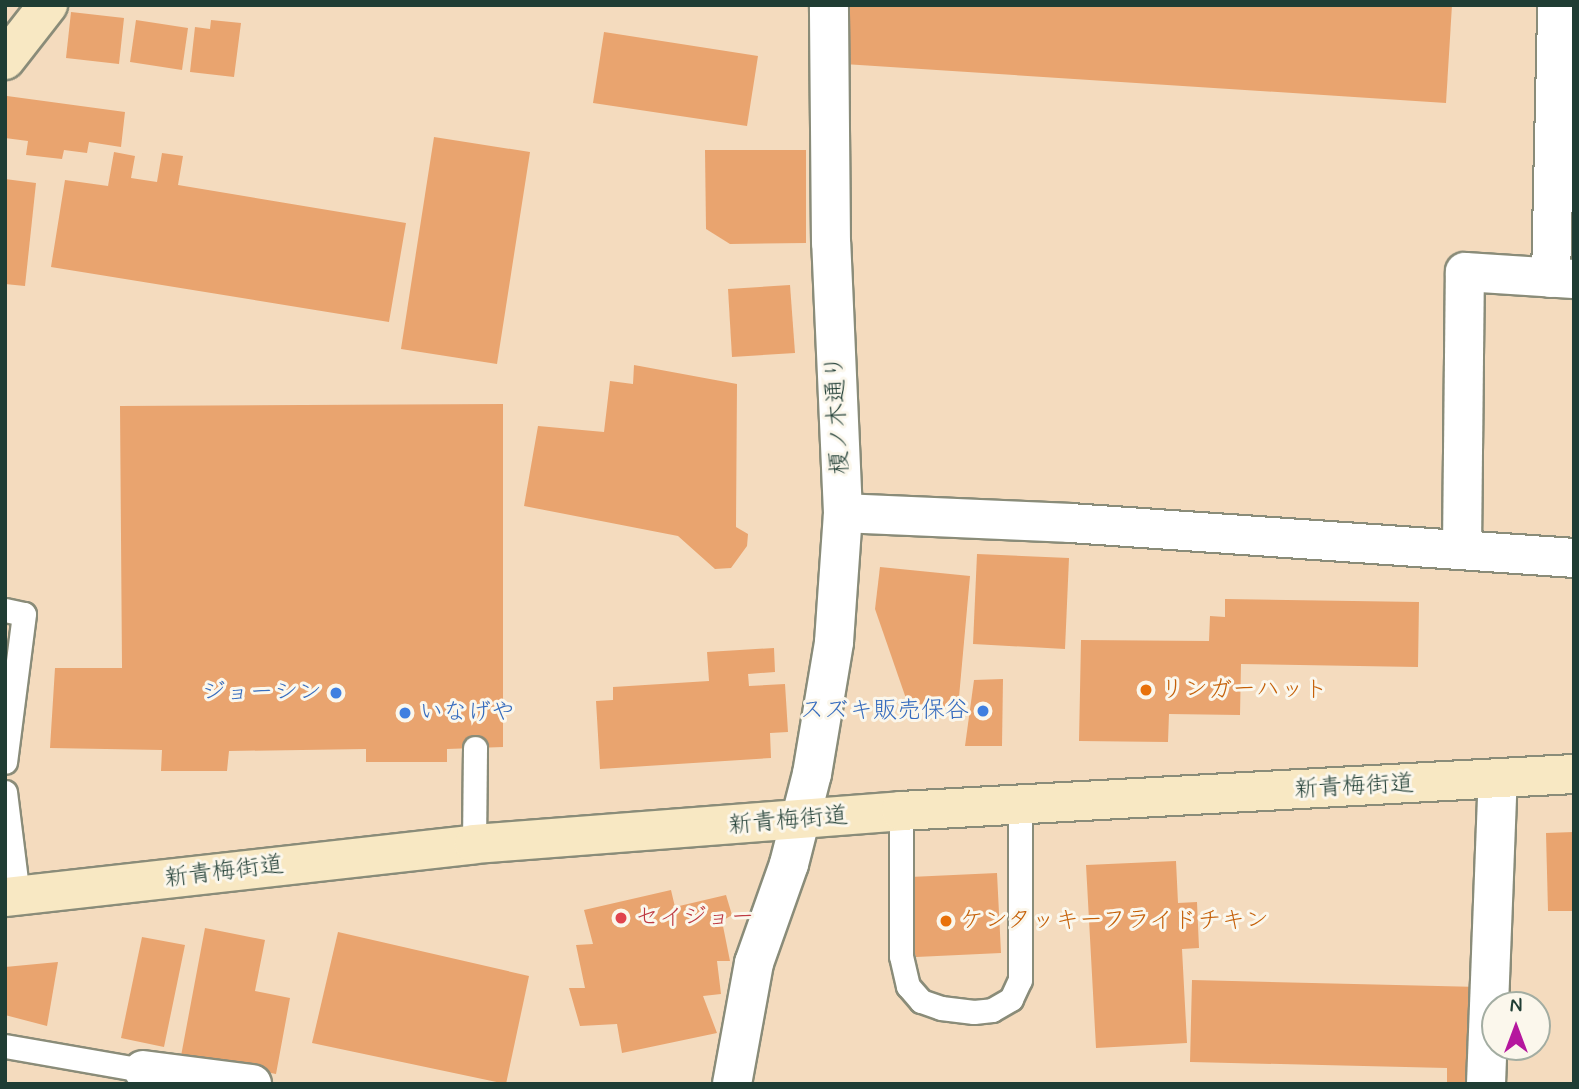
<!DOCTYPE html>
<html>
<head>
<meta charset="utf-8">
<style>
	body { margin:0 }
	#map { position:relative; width:1579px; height:1089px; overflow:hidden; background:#f4dbbe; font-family:Mynerve,"Klee One",sans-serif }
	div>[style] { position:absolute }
	.building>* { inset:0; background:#e9a46f }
	.roads { filter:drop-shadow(2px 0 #8a8c79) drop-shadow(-2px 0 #8a8c79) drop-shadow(0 2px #8a8c79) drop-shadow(0 -2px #8a8c79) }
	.service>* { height:23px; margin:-11.5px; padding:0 11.5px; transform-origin:11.5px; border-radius:11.5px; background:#fff }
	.minor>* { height:38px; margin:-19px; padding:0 19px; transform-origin:19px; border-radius:19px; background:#fff }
	.secondary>* { height:38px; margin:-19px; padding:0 19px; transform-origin:19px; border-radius:19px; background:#f8e8c3 }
	.dots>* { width:19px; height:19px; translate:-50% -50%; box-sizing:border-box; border:4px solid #fbf7ec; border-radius:50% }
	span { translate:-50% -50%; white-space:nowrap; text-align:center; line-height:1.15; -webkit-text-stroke:6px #fbf7ec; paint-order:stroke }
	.street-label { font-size:24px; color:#1f3d34 }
	.food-label { font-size:24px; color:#c56008 }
	.left { translate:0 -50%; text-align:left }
	.shop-label { font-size:24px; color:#366cbe }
	.right { translate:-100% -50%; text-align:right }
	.health-label { font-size:24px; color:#be3a42 }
	.frame { position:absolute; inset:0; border:7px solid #1f3d34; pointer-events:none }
	.north { position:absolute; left:1481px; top:991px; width:70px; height:70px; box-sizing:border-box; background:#fbf7ec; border:2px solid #a3ada2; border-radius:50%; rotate:0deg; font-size:19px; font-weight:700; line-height:28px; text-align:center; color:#1f3d34 }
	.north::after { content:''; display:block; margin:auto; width:24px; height:32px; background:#b5179e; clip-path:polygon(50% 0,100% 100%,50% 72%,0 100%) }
</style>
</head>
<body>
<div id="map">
	<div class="building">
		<div style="clip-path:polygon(848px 5px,1452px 5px,1446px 103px,844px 64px)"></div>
		<div style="clip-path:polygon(71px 12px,124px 18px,119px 64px,66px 58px)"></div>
		<div style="clip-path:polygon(136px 20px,188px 28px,182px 70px,130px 62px)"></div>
		<div style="clip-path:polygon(211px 20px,241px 23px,234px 77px,190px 72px,195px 27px,210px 29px)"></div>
		<div style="clip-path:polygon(604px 32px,758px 56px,747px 126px,593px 103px)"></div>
		<div style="clip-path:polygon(7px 96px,125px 112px,121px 147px,89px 142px,87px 153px,64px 150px,62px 159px,26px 155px,28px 141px,5px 138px)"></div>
		<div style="clip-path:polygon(434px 137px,530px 152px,497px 364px,401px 349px)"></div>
		<div style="clip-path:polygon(705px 150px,806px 150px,806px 243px,730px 244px,706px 229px)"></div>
		<div style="clip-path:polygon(114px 152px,135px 156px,131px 178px,157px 182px,162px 153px,183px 156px,178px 185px,406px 223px,389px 322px,51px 267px,65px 180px,108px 186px)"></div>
		<div style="clip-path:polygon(5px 179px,36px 183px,25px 286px,5px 284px)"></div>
		<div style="clip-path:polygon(790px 285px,795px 353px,732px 357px,728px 289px)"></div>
		<div style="clip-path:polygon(634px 365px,737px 384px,736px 527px,748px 534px,747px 546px,731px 568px,715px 569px,678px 536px,524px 506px,538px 426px,604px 432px,610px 381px,633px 384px)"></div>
		<div style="clip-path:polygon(503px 404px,503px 747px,447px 749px,447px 762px,366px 762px,366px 749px,229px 751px,227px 771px,161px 771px,162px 750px,50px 748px,55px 668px,122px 668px,120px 406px)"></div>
		<div style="clip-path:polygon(977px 554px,1069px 558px,1065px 649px,973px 644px)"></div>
		<div style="clip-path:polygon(880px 567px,970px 576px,958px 708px,910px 710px,875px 609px)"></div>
		<div style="clip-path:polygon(1225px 599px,1419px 602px,1418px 667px,1241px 664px,1240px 715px,1169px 714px,1168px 742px,1079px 741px,1081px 640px,1209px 641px,1210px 616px,1225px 617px)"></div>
		<div style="clip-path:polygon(774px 648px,775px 672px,748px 674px,749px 686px,785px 684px,788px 732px,770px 733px,771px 758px,600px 769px,596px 701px,613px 700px,613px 687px,709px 681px,707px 652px)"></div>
		<div style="clip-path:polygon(1003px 679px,1002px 746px,965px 746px,974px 680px)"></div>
		<div style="clip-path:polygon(1574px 832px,1574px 911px,1548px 911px,1546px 833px)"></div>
		<div style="clip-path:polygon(1176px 861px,1178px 903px,1197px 902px,1199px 948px,1182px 949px,1187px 1043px,1096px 1048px,1086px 865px)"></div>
		<div style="clip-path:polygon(997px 873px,1001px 953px,916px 957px,912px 944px,892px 945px,910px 877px)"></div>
		<div style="clip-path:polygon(671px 890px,675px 907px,726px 895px,732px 915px,722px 921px,730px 961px,717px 961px,721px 994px,703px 996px,717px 1033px,622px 1053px,617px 1024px,580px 1026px,569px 988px,585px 988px,576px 945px,593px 944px,584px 910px)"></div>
		<div style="clip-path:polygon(205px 928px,265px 940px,255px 991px,290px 998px,276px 1074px,181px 1056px)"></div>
		<div style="clip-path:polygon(338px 932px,529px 976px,506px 1084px,312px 1043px)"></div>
		<div style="clip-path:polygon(142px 937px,185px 945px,164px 1047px,121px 1038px)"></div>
		<div style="clip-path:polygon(58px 962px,47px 1026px,5px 1015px,5px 967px)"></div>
		<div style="clip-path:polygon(1192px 980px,1480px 987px,1478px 1084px,1447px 1084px,1447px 1068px,1190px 1062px)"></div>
	</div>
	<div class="roads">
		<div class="service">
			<div style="left:5px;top:610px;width:19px;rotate:12deg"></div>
			<div style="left:24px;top:614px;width:149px;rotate:97.3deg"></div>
			<div style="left:5px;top:792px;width:105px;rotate:82.9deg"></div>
			<div style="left:901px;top:811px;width:145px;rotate:90deg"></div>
			<div style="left:901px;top:956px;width:31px;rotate:77deg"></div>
			<div style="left:908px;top:986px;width:20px;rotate:49deg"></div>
			<div style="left:921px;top:1001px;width:21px;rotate:19deg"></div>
			<div style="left:941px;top:1008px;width:33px;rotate:7deg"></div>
			<div style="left:974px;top:1012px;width:18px;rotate:-6deg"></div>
			<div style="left:992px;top:1010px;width:22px;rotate:-30deg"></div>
			<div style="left:1011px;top:999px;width:21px;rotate:-65deg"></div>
			<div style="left:1020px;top:980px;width:175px;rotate:-90deg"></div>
			<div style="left:474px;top:844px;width:96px;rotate:-89.4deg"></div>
			<div style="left:5px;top:1046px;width:140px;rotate:9.9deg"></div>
		</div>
		<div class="minor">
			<div style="left:1551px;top:278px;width:273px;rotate:-88.7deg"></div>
			<div style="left:843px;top:513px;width:227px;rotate:2.5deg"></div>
			<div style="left:1070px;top:523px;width:505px;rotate:3.97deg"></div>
			<div style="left:1462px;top:548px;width:276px;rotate:-89.4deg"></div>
			<div style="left:1465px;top:272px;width:109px;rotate:3.7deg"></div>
			<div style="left:143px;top:1070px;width:110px;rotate:7.3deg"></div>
			<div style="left:732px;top:1084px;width:123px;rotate:-79.7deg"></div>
			<div style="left:754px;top:963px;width:105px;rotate:-70.5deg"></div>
			<div style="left:789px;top:864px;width:93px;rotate:-75.7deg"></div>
			<div style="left:812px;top:774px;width:134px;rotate:-80.5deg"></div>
			<div style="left:834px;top:642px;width:129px;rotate:-86deg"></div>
			<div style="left:843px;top:513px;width:270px;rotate:-92.5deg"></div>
			<div style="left:831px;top:243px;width:238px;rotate:-90.5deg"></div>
			<div style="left:1486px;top:1084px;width:306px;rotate:-87.8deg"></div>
		</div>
		<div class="secondary">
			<div style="left:5px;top:60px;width:70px;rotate:-52deg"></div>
			<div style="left:5px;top:897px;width:472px;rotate:-6.4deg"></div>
			<div style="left:474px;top:844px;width:428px;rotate:-4.4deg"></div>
			<div style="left:901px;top:811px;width:674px;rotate:-3.15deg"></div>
		</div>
	</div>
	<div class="dots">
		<div style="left:1146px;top:690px;background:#e8710a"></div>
		<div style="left:336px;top:693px;background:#3f7fe0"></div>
		<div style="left:983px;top:711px;background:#3f7fe0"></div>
		<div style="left:405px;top:713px;background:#3f7fe0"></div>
		<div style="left:621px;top:918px;background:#e0444e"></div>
		<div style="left:946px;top:921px;background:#e8710a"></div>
	</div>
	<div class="street-label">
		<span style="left:838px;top:415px;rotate:-93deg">榎ノ木通り</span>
		<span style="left:1354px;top:787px;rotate:-3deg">新青梅街道</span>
		<span style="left:788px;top:821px;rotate:-5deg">新青梅街道</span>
		<span style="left:224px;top:872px;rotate:-7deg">新青梅街道</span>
	</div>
	<div class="food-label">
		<span class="left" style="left:1160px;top:690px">リンガーハット</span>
		<span class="left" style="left:960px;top:921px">ケンタッキーフライドチキン</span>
	</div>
	<div class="shop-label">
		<span class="right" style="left:322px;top:693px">ジョーシン</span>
		<span class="right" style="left:969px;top:711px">スズキ販売保谷</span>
		<span class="left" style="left:419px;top:713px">いなげや</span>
	</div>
	<div class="health-label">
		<span class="left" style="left:635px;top:918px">セイジョー</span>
	</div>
	<div class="frame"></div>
	<div class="north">N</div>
</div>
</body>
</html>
